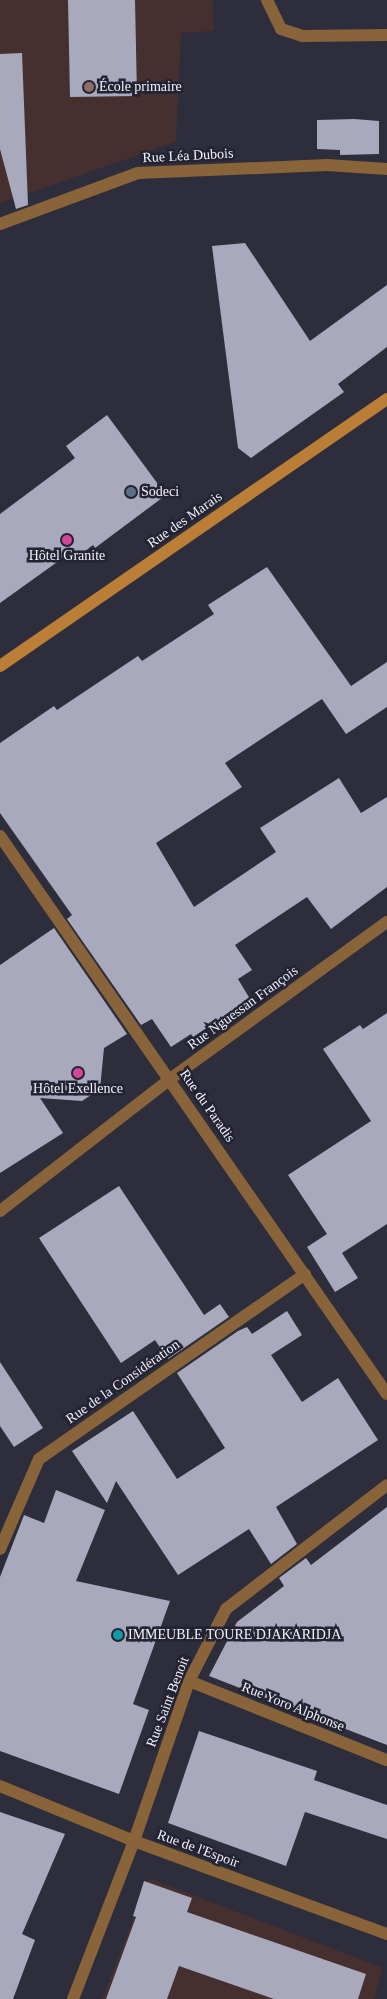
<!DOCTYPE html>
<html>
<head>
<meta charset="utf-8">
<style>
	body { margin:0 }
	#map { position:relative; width:387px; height:1999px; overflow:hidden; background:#2d2d3c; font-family:Georgia,serif }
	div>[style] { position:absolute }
	.education>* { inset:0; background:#45302f }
	.building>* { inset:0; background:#a9a9bd }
	.street>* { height:12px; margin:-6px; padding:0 6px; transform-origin:6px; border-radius:6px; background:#896339 }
	.secondary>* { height:12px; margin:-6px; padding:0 6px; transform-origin:6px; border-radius:6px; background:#bb7e37 }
	.dots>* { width:14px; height:14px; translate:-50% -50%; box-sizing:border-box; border:2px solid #242332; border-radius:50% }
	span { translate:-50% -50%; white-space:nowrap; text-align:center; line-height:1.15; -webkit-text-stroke:5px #242332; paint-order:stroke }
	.poi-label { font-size:14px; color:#f2f2fc }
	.left { translate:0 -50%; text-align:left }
	.street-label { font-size:14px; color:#f2f2fc }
</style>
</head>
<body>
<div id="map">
	<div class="education">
		<div style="clip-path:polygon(0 0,213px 0,214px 31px,181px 33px,176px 142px,0 203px)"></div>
		<div style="clip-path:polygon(149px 1878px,383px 1968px,374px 1999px,102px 1999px)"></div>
	</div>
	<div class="building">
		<div style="clip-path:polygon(68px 0,135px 0,137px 96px,70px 97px)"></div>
		<div style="clip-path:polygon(22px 53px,28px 205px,16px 209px,0 149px,0 54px)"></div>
		<div style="clip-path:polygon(354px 119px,379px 121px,379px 154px,340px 155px,340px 150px,317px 149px,317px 120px)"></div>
		<div style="clip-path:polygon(245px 243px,310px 341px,387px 285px,387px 347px,338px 384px,344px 392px,251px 458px,238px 448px,212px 246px)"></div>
		<div style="clip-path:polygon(107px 415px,166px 495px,95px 548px,93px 545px,72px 561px,67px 555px,0 603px,0 514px,75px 458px,66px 446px)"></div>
		<div style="clip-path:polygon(267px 567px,351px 686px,387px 662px,387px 707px,346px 734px,322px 699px,225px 763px,242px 787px,156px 843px,194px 907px,276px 852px,260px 828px,339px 778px,361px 813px,387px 797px,387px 887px,331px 929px,307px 897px,235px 945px,252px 970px,238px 979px,250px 999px,193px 1037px,191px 1034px,171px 1047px,152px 1019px,141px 1025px,67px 919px,72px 915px,0 813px,0 743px,54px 706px,57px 710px,138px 656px,142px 661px,214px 614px,208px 605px)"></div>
		<div style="clip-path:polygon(54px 928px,127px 1034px,104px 1048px,100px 1089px,82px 1101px,40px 1098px,63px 1133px,0 1173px,0 965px)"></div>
		<div style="clip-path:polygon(387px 1013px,387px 1224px,342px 1253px,358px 1278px,335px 1292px,307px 1247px,327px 1234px,288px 1175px,371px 1121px,323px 1049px,360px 1025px,363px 1029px)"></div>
		<div style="clip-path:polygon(119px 1186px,204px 1315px,220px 1304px,229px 1317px,168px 1359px,155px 1340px,121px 1363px,39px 1238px)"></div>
		<div style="clip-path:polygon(287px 1311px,302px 1335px,271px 1355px,302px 1402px,338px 1378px,378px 1440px,276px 1507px,297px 1544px,271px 1564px,249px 1529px,178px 1575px,116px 1481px,107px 1503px,72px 1451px,133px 1411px,177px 1479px,225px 1448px,177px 1373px,238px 1331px,247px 1327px,252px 1334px)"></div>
		<div style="clip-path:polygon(0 1362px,43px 1428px,14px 1447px,0 1426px)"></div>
		<div style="clip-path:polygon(56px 1490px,105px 1510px,76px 1581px,170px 1601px,133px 1704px,149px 1710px,119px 1794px,0 1751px,0 1577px,24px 1515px,44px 1523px)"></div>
		<div style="clip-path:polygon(387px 1507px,387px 1745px,209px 1676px,237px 1622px,284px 1586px,279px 1578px,306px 1558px,311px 1565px)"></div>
		<div style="clip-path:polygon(199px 1731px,317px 1771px,314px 1780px,387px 1805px,387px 1839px,305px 1812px,286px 1866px,168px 1823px)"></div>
		<div style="clip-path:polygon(0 1812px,65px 1834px,22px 1934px,35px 1940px,13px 1999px,0 1999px)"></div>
		<div style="clip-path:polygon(144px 1881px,192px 1898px,187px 1912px,366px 1974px,358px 1999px,274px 1999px,179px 1966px,167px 1999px,106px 1999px,136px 1917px,133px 1916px)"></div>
	</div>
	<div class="street">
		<div style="left:267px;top:0;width:32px;rotate:64deg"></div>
		<div style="left:281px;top:29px;width:22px;rotate:18deg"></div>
		<div style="left:302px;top:36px;width:85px;rotate:-0.7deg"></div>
		<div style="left:0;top:224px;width:147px;rotate:-20.3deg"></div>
		<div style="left:138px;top:173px;width:189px;rotate:-2.4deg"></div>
		<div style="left:327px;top:165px;width:60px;rotate:3.8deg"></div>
		<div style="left:0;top:836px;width:679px;rotate:55.26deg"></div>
		<div style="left:0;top:1211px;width:215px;rotate:-37.8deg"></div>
		<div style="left:170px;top:1079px;width:268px;rotate:-35.9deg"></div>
		<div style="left:0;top:1549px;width:98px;rotate:-66.6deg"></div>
		<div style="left:39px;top:1459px;width:324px;rotate:-34.8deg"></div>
		<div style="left:189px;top:1681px;width:213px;rotate:21.8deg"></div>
		<div style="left:0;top:1786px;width:145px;rotate:22.3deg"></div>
		<div style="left:134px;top:1841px;width:270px;rotate:20.2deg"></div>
		<div style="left:73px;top:1999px;width:169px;rotate:-68.9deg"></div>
		<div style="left:134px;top:1841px;width:169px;rotate:-71deg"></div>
		<div style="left:189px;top:1681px;width:81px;rotate:-62.8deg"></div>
		<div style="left:226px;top:1609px;width:203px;rotate:-37.6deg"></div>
	</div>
	<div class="secondary">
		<div style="left:0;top:666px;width:470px;rotate:-34.6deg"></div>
	</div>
	<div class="dots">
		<div style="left:89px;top:87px;background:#8d6e63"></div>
		<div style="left:131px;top:492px;background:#5c6f8a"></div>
		<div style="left:67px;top:540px;background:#d1479c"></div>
		<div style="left:78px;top:1073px;background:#d1479c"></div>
		<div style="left:118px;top:1635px;background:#0f9aa8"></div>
	</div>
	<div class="poi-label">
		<span class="left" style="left:99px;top:87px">École primaire</span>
		<span class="left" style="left:141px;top:492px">Sodeci</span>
		<span style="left:67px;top:556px">Hôtel Granite</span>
		<span style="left:78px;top:1089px">Hôtel Exellence</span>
		<span class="left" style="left:128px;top:1635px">IMMEUBLE TOURE DJAKARIDJA</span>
	</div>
	<div class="street-label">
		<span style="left:188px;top:156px;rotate:-3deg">Rue Léa Dubois</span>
		<span style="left:185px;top:520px;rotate:-35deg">Rue des Marais</span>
		<span style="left:243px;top:1008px;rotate:-36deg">Rue Nguessan François</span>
		<span style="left:207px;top:1106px;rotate:55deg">Rue du Paradis</span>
		<span style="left:123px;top:1382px;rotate:-35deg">Rue de la Considération</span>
		<span style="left:168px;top:1702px;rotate:-69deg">Rue Saint Benoit</span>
		<span style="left:293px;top:1707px;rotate:22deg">Rue Yoro Alphonse</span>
		<span style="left:198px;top:1849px;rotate:20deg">Rue de l'Espoir</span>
	</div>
</div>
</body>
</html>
